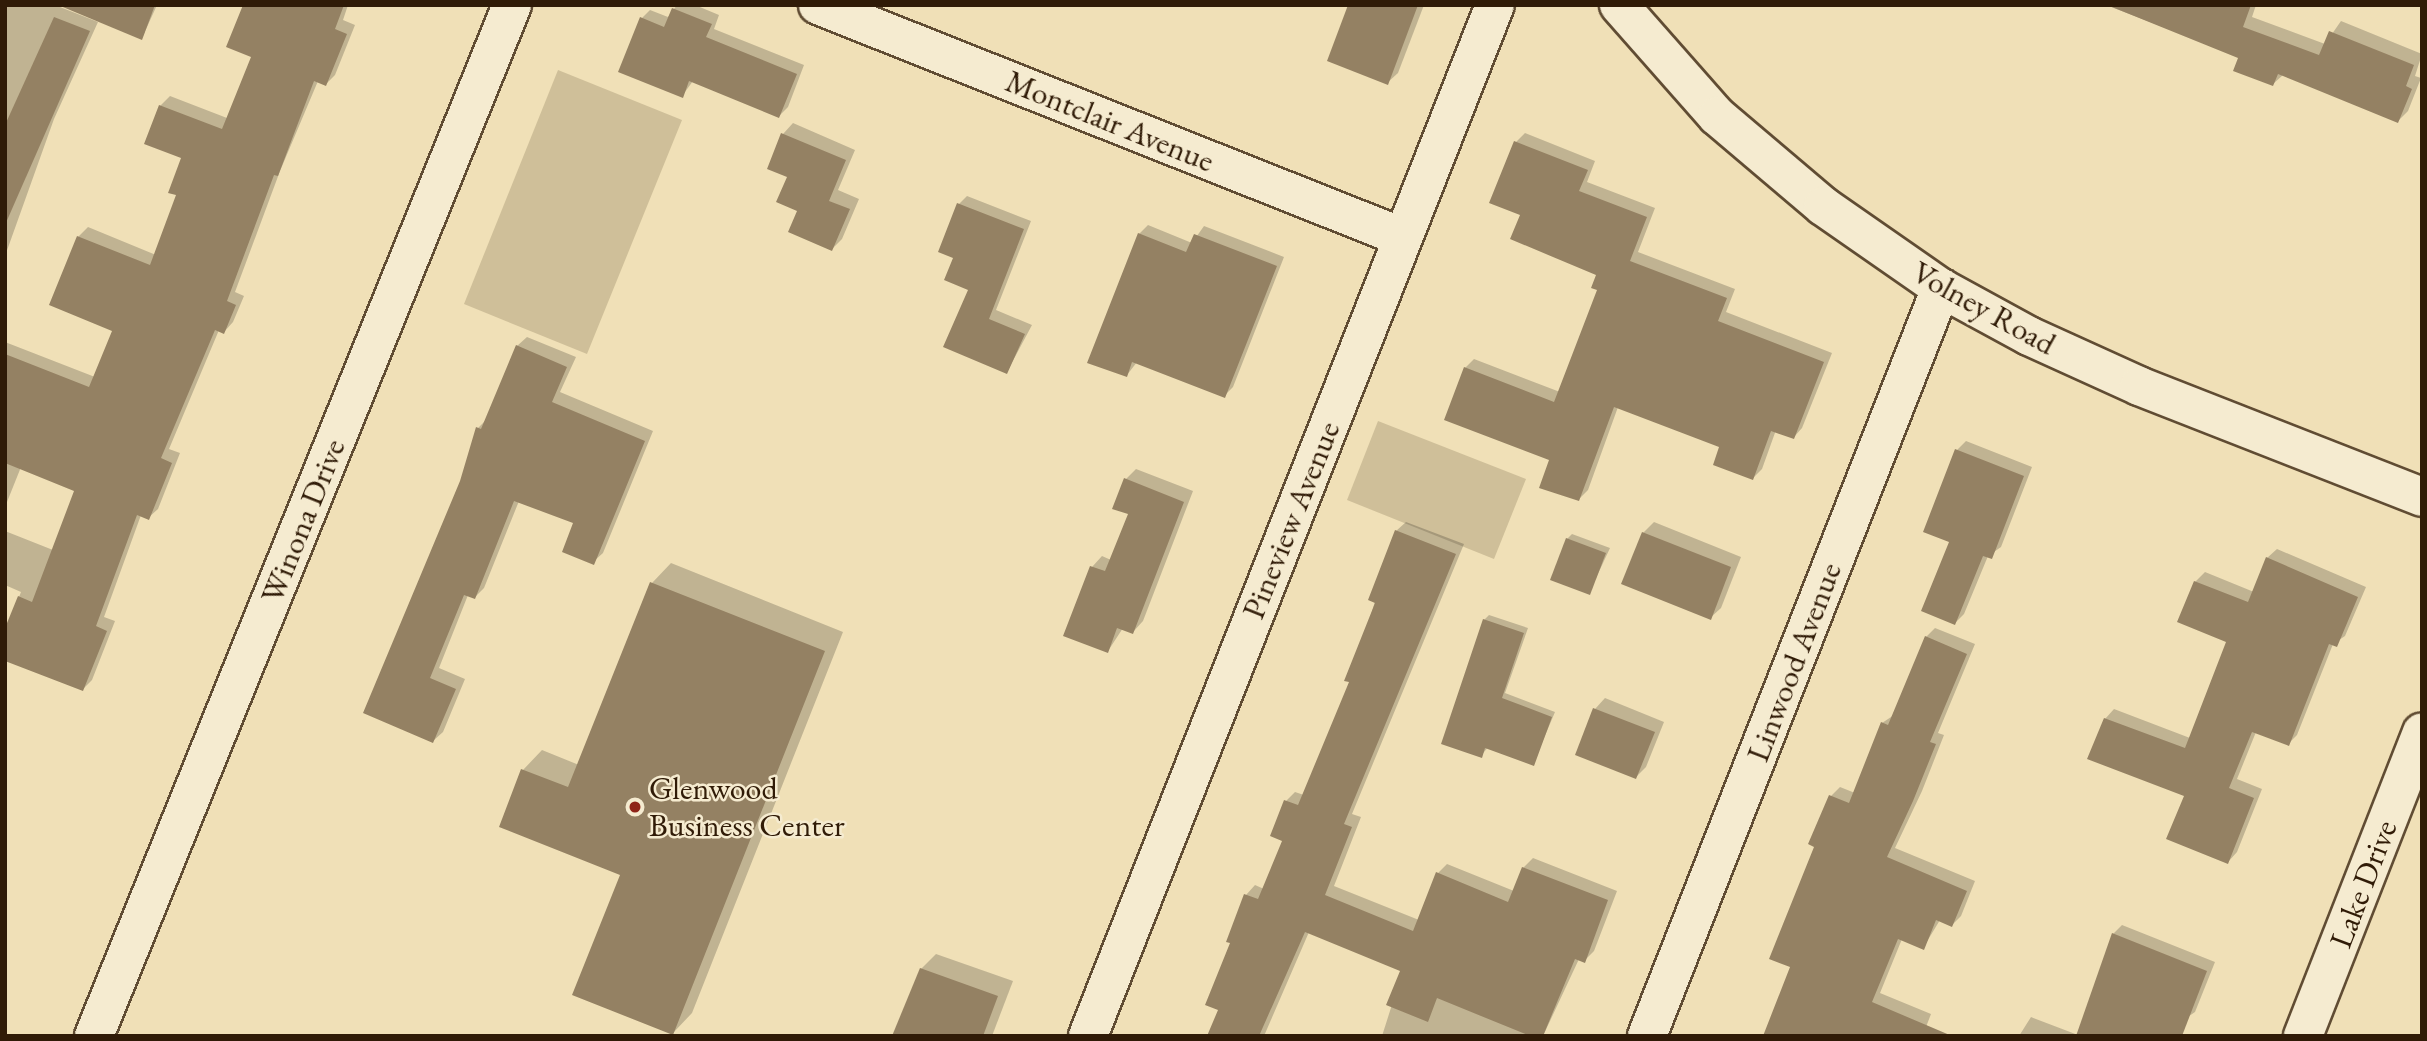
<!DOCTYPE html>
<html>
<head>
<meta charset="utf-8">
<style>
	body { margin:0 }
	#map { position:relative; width:2427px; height:1041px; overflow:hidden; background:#f0e0b7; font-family:"EB Garamond",serif }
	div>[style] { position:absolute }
	.green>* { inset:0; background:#cfbf99 }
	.shadow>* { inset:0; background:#0003 }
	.building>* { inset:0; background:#948163 }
	.roads { filter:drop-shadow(2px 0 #604c33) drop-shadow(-2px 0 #604c33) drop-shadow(0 2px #604c33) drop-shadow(0 -2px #604c33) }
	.minor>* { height:38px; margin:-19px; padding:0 19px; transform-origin:19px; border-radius:19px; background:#f5ebd0 }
	.dots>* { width:19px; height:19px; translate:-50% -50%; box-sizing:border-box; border:4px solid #f5ebd0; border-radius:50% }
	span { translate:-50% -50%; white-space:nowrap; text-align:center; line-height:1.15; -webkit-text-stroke:5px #f5ebd0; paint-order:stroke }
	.street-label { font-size:32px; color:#301b07 }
	.poi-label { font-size:32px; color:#301b07 }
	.left { translate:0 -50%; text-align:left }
	.frame { position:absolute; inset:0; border:7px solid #301b07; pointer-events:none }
</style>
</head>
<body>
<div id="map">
	<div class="green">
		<div style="clip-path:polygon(558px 70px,682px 120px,587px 354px,464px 304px)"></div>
		<div style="clip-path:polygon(1378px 421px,1526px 479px,1494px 559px,1347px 500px)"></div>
	</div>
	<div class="shadow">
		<div style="clip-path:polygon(5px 5px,55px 5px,98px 22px,54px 119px,5px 256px)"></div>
		<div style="clip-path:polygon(112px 5px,157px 5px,142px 38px)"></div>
		<div style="clip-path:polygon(245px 5px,348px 5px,343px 20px,355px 25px,335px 75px,326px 84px,318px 81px,280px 171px,235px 292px,244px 296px,233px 322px,224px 332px,219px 330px,169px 449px,180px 453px,158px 509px,148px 518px,141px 515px,104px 617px,115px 621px,92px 680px,83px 689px,5px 633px,21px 592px,5px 585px,5px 531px,53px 550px,76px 490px,21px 467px,5px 507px,5px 342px,95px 377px,114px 330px,78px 237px,88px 227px,156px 255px,178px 194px,183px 157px,160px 106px,170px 96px,227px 118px,253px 56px)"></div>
		<div style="clip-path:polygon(677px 5px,695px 5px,719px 15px,714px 29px,804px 65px,788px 107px,779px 116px,693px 81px,682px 96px,642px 18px,650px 10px,668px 17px)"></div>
		<div style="clip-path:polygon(1350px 5px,1424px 5px,1398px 73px,1387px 83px)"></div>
		<div style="clip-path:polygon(2106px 5px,2256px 5px,2252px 17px,2325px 44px,2341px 21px,2422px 54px,2415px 76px,2421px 78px,2408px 111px,2398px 121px,2283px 75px,2273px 84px,2241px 57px)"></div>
		<div style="clip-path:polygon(793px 123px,855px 150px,838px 190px,859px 199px,842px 239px,832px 249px,799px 210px,789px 176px,769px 168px,783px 134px)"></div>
		<div style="clip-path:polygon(1525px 133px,1595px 161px,1587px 182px,1655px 208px,1638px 252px,1735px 289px,1726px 312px,1832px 353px,1802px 428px,1794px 437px,1776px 430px,1762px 469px,1753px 478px,1722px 446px,1618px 407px,1588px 490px,1579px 499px,1551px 459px,1465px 368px,1474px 359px,1560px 392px,1600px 289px,1598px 274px,1522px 214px,1516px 142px)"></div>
		<div style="clip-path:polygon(967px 196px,1031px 221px,996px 310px,1032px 325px,1007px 372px,955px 257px,959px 204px)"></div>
		<div style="clip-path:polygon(1148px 225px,1192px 243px,1204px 226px,1284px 257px,1233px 387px,1224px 396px,1137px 362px,1127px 375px,1139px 234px)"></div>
		<div style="clip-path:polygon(527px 337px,576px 357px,560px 392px,653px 431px,603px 553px,593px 562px,576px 522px,519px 501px,484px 588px,475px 597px,468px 595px,439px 668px,465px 679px,443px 732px,433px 741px,365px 712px,461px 482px,478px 428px,487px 419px,517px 346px)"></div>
		<div style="clip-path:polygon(1966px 441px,2032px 467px,2001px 547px,1988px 556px,1964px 614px,1955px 623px,1957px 450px)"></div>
		<div style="clip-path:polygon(1136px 469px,1193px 491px,1143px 621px,1133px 632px,1123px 628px,1108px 651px,1092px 567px,1102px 556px,1111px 560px,1130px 513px,1126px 479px)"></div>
		<div style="clip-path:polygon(1406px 522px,1464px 544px,1352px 814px,1361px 817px,1334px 886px,1419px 920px,1438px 873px,1447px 864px,1514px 891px,1523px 868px,1533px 858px,1617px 891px,1594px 951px,1584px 961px,1579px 959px,1543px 1036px,1382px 1036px,1403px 970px,1309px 932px,1264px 1036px,1228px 1036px,1220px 1009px,1246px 895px,1255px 885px,1264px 889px,1284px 840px,1286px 801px,1295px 792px,1304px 795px,1351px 682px,1396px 531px)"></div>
		<div style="clip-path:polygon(1654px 522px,1741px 557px,1721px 608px,1710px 618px,1643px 533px)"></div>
		<div style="clip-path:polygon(1572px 534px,1610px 548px,1589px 593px,1567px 539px)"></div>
		<div style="clip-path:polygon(2277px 549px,2366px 587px,2345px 636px,2333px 644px,2297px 735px,2288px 744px,2256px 732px,2237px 779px,2262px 789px,2237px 852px,2228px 862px,2186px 795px,2105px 719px,2114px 709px,2190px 738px,2228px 641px,2195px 582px,2205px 572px,2254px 592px,2267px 558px)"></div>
		<div style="clip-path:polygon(671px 563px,843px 632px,692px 1013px,673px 1033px,623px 874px,523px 770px,542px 750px,579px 765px,652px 583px)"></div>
		<div style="clip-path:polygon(1489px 615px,1528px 628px,1505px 693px,1555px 712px,1533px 764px,1488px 747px,1481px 756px,1484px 620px)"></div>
		<div style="clip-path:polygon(1935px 628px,1975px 644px,1938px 733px,1944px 735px,1922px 791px,1895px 848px,1975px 881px,1961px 916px,1952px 925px,1940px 920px,1923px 948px,1902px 939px,1880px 993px,1931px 1014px,1926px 1027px,1844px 1036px,1793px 966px,1816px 846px,1831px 796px,1840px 787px,1855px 793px,1882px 723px,1894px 715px,1926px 637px)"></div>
		<div style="clip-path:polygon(1605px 698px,1664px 722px,1646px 767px,1636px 777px,1595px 709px)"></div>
		<div style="clip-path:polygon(2122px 925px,2215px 962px,2195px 1012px,2160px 1036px,2019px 1036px,2031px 1017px,2078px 1035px,2113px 934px)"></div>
		<div style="clip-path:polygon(936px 954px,1013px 981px,992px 1036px,894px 1036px,921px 969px)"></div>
	</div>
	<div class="building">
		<div style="clip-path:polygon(58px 5px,155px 5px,142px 40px)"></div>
		<div style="clip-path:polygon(243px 5px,344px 5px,335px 29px,347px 34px,326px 86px,314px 81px,278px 176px,274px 175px,227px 301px,236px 305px,224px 334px,215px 330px,161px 458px,172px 463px,149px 520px,137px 515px,96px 626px,107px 631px,83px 691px,5px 661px,5px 628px,18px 596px,32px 602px,74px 491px,5px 463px,5px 354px,89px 387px,112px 331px,49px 305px,77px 236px,150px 265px,176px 195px,168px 193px,181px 158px,144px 144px,159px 105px,222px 129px,251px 57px,226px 47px)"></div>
		<div style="clip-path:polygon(1348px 5px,1418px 5px,1388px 85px,1327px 61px)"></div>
		<div style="clip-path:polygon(2107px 5px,2251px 5px,2243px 27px,2319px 55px,2329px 31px,2414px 65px,2406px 86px,2412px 89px,2398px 123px,2278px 74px,2273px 86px,2233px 71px,2238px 58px)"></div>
		<div style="clip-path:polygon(672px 8px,712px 24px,706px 37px,797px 74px,779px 118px,689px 81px,683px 98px,618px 72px,640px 17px,664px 27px)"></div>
		<div style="clip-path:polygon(54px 17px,90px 31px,5px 225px,5px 125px)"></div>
		<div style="clip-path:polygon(781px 133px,846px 160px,829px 201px,850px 209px,832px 251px,788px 232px,797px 211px,776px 202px,787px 177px,767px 169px)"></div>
		<div style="clip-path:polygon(1514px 141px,1588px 170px,1579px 191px,1647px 217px,1630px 261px,1727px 298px,1718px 321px,1824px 362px,1794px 439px,1771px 431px,1753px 480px,1713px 465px,1719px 447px,1614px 407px,1579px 501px,1539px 488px,1549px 460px,1444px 420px,1464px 367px,1554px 402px,1597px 290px,1591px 288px,1596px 275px,1510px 239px,1520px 215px,1489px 203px)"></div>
		<div style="clip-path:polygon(957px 203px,1024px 229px,989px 319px,1025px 334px,1007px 374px,943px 347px,968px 290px,944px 280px,953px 258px,938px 252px)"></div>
		<div style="clip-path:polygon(1138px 233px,1186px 252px,1194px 234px,1277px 266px,1225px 398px,1132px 362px,1127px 377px,1087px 363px)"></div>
		<div style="clip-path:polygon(516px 345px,567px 367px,552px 402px,645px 441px,594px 565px,562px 552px,573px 523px,514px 501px,475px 599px,464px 595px,430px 678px,456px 689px,433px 743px,363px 713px,460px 481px,476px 427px,481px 429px)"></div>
		<div style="clip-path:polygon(1955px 449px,2024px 476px,1992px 559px,1983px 556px,1955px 625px,1921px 611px,1949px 542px,1923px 532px)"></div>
		<div style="clip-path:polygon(1124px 478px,1184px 502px,1133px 634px,1117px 628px,1108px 653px,1063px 636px,1090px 566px,1105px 571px,1128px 514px,1112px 509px)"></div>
		<div style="clip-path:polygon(1395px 530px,1456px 554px,1344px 824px,1352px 827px,1325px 895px,1413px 931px,1436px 872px,1508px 902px,1522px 867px,1608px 900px,1585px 963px,1575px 959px,1543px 1036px,1530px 1036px,1437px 998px,1428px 1022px,1386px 1005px,1400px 971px,1305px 932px,1259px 1036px,1207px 1036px,1218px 1010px,1205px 1005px,1230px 943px,1226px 942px,1244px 894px,1258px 899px,1282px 841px,1270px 836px,1284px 800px,1298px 805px,1349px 682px,1344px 681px,1375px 603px,1368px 600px)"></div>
		<div style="clip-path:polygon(1642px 532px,1731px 567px,1711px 620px,1621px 584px)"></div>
		<div style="clip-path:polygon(1566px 538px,1606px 553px,1590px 595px,1550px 580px)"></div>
		<div style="clip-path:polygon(2266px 557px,2358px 597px,2337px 647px,2329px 644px,2289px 746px,2252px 732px,2229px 788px,2254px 798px,2228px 864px,2166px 839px,2184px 796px,2087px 759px,2104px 718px,2185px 748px,2226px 642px,2177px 622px,2194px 581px,2248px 602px)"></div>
		<div style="clip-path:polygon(650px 582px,825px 651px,673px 1035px,572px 995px,620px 875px,499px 827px,521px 769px,568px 787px)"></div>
		<div style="clip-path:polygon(1483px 619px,1524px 633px,1502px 698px,1552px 717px,1534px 766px,1485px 748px,1482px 758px,1441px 744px)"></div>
		<div style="clip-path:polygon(1925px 636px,1967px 654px,1930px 742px,1936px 744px,1913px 801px,1887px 857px,1967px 891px,1952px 927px,1936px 920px,1924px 950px,1898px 939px,1872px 1002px,1952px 1036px,1763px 1036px,1790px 967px,1769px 959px,1814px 847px,1808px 844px,1829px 795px,1849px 803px,1881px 722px,1888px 725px)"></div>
		<div style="clip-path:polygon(1593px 708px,1655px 732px,1636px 779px,1575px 755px)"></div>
		<div style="clip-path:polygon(2112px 933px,2207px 971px,2182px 1036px,2076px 1036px)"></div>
		<div style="clip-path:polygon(920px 968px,998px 996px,983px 1036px,892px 1036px)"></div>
	</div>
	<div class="roads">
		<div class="minor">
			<div style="left:818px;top:5px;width:628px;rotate:21.67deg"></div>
			<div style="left:1619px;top:5px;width:148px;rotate:48.6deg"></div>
			<div style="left:1717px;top:116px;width:139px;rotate:40.3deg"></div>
			<div style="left:1823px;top:206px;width:144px;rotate:34.8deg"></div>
			<div style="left:1941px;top:288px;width:100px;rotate:28.6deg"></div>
			<div style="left:2029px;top:336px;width:121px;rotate:24.4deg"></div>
			<div style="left:2139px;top:386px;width:304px;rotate:21.4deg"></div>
			<div style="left:94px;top:1036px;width:1113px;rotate:-67.93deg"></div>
			<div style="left:1088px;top:1036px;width:1108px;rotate:-68.46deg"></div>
			<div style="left:1647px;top:1036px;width:804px;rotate:-68.54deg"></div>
			<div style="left:2303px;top:1036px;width:326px;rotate:-68.6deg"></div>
		</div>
	</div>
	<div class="dots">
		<div style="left:635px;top:807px;background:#8f2418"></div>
	</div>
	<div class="street-label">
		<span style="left:1110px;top:121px;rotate:22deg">Montclair Avenue</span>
		<span style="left:1984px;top:308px;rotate:29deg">Volney Road</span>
		<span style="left:1291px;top:520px;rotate:-68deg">Pineview Avenue</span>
		<span style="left:303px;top:521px;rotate:-68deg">Winona Drive</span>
		<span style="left:1794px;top:662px;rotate:-69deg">Linwood Avenue</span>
		<span style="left:2363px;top:884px;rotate:-69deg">Lake Drive</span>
	</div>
	<div class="poi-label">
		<span class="left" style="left:649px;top:807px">Glenwood<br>Business Center</span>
	</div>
	<div class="frame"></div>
</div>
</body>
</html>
